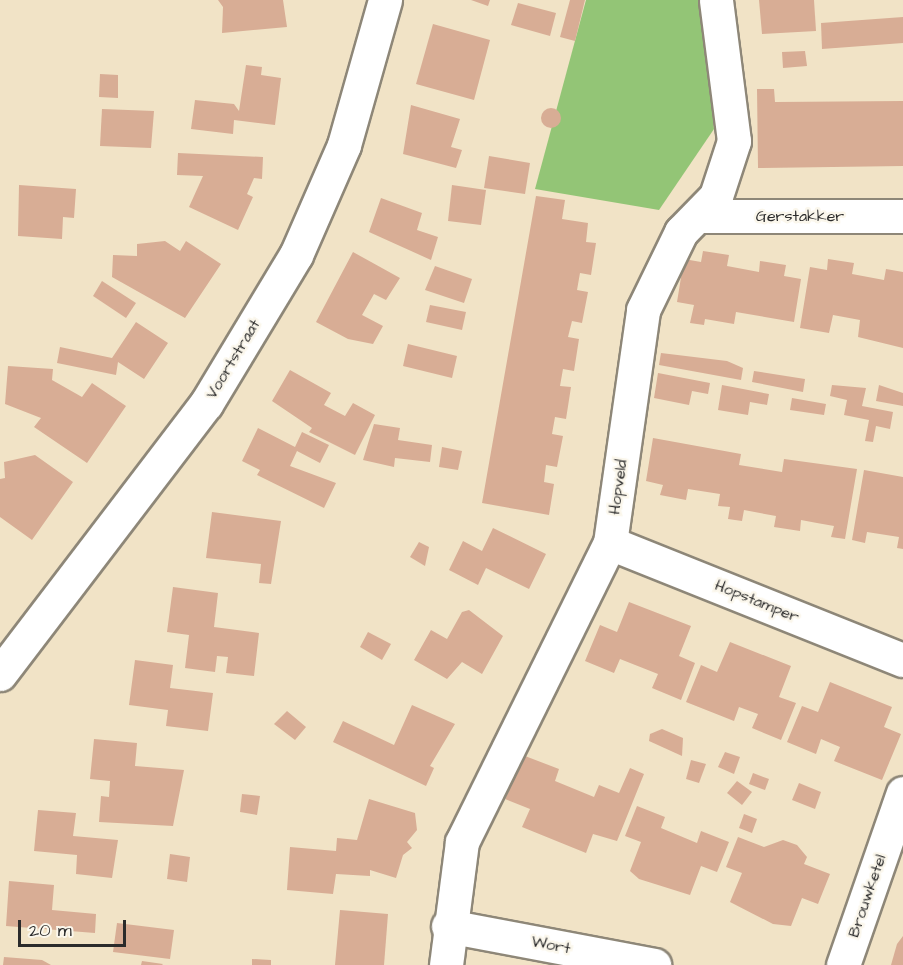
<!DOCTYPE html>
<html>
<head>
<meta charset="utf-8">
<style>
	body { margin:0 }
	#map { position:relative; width:903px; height:965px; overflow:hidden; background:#f1e3c6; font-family:"Architects Daughter",sans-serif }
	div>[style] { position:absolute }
	.green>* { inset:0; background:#93c576 }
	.building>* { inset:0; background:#d8ad95 }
	.round { border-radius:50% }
	.roads { filter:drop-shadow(2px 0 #8e8778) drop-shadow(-2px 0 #8e8778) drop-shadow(0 2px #8e8778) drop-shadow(0 -2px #8e8778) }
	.minor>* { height:33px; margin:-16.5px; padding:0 16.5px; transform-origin:16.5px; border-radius:16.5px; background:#fff }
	span { translate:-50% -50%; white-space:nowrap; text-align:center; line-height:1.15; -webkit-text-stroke:5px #fbf7ec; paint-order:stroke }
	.street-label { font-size:16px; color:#2b2b2b }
	.scale { position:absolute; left:18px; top:920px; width:108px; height:27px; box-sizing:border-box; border:3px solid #2b2b2b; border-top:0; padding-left:8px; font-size:18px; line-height:21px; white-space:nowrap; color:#2b2b2b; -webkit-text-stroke:4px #fbf7ec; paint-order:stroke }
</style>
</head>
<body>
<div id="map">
	<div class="green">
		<div style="clip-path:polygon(586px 0,701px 0,714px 129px,659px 210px,535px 189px)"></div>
	</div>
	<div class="building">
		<div style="clip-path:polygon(218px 0,283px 0,287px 27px,222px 33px,223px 7px)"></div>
		<div style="clip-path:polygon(471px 0,490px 0,488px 6px)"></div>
		<div style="clip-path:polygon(570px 0,585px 0,575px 41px,560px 37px)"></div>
		<div style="clip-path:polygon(759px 0,814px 0,816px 31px,762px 34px)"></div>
		<div style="clip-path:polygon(518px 3px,556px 13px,550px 36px,511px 25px)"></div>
		<div style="clip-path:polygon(903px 17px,903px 43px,822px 49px,821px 23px)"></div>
		<div style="clip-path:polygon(433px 24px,490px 40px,474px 100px,416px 84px)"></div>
		<div style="clip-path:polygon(805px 51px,807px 66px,783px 68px,782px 52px)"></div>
		<div style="clip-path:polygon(246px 65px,262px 67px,261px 75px,281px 78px,275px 125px,234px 120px,233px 134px,191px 129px,195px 100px,234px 104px,239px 111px)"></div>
		<div style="clip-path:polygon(100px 74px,118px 75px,118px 98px,99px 97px)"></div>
		<div style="clip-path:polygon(757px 89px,774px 89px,775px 102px,903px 101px,903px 166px,758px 168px)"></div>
		<div style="clip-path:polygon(411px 105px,460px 119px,451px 147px,462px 150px,456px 168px,403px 154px)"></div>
		<div class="round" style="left:541px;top:108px;width:20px;height:20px"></div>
		<div style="clip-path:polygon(102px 109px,154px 111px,151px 148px,100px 146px)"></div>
		<div style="clip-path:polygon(178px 153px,263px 157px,262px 179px,254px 178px,247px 194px,253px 197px,238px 230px,189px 207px,203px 176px,177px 175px)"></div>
		<div style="clip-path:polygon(489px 156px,530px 163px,525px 194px,484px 188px)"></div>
		<div style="clip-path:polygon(19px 185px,76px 189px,74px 218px,63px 217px,62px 239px,18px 236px)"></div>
		<div style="clip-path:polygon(452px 185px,486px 190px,481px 225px,448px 221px)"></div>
		<div style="clip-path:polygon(536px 196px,565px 200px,562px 219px,588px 223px,586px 242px,596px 243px,591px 275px,580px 273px,577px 290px,588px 292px,582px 323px,572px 321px,568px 337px,579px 339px,574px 371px,563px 369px,560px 386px,571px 387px,566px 419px,555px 417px,552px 434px,563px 436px,557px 467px,546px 465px,544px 482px,554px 484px,549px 515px,482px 503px)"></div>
		<div style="clip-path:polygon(381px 198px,422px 213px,417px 230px,438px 237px,431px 260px,369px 232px)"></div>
		<div style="clip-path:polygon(165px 241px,180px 251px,186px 241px,221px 264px,185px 318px,112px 277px,113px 255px,137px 256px,137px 244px)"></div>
		<div style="clip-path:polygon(703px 251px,729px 255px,727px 266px,759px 272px,760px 261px,786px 265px,784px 276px,801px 279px,794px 322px,736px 312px,734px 324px,705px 319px,704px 325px,690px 323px,694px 305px,677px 302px,684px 259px,701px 262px)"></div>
		<div style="clip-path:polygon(353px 252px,400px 278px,386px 300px,374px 294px,362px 315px,383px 326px,373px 344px,348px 339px,316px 322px)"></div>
		<div style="clip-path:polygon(828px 259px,854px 263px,852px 274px,884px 280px,886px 269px,903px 272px,903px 348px,858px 337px,860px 320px,833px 315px,829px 333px,800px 328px,810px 267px,827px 270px)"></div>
		<div style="clip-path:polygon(435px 266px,472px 279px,464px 303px,425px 290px)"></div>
		<div style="clip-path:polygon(102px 281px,136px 303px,126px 318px,93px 296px)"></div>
		<div style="clip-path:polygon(430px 305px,466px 312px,462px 330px,426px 322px)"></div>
		<div style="clip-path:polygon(136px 322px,168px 343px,144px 379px,118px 362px,116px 375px,57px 363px,60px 347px,112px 358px)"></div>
		<div style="clip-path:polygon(408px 344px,457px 356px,452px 378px,403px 366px)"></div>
		<div style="clip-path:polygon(661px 353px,727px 361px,743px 368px,741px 380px,659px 365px)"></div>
		<div style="clip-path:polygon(8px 366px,53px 369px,52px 380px,82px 397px,92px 383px,126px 406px,87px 463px,34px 427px,41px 418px,5px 404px)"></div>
		<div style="clip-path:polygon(290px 370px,331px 393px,324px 405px,345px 416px,353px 403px,375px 415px,355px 455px,309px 432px,312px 428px,272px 401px)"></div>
		<div style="clip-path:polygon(754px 371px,805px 379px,803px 392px,752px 382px)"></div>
		<div style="clip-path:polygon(658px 373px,710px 383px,708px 394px,692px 391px,689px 405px,654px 398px)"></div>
		<div style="clip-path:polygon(722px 385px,769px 394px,767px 405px,750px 402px,748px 415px,718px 410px)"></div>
		<div style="clip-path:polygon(832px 385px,866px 388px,862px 406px,893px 412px,890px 429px,876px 426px,873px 442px,865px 441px,869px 420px,844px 415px,847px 400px,830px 396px)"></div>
		<div style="clip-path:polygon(879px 385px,903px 393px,903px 406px,876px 401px)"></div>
		<div style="clip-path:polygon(792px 398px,826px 404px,824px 415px,790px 410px)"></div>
		<div style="clip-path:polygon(374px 424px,400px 428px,398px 440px,432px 445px,430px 462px,395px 458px,394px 467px,363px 460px)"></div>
		<div style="clip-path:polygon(258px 428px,295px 447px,302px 432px,329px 445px,320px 463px,297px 451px,290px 466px,336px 483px,324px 508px,257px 475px,260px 470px,242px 461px)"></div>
		<div style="clip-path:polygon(653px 438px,741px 454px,739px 465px,782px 472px,784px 459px,857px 469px,845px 539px,831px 537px,834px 526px,817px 523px,801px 520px,800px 531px,774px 527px,776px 516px,744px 510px,742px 521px,728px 519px,730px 507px,718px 506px,720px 494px,688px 489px,686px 500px,660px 495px,663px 485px,646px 481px)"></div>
		<div style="clip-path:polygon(442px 447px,462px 451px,458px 470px,439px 467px)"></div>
		<div style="clip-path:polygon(35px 455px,73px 482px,32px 540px,0 517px,0 479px,5px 478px,4px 462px)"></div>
		<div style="clip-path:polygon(864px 470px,903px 477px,903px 549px,897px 548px,899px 537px,867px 532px,865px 543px,852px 540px)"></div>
		<div style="clip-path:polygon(212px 512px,281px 521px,271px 584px,259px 583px,261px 564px,206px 558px)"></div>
		<div style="clip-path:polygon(493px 528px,546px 554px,529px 589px,486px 568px,478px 585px,449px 570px,463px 541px,482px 551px)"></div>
		<div style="clip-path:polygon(419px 542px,429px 547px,425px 566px,410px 557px)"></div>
		<div style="clip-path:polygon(173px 587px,218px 593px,214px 627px,259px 633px,254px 676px,226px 673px,228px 657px,217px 656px,215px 672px,185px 668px,189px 635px,167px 632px)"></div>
		<div style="clip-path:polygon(629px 602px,691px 626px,679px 656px,695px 663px,681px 700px,652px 688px,658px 674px,620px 659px,614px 673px,585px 661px,600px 625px,617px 632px)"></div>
		<div style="clip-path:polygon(469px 610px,503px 636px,482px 674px,462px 662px,447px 679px,414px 660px,431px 630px,447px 639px,462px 612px)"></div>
		<div style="clip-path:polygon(368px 632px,391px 644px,382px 660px,360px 647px)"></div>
		<div style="clip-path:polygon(730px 642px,791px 666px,779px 697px,796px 703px,781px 740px,752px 728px,758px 714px,739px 707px,734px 721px,686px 702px,701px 665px,717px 672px)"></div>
		<div style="clip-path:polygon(135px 660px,173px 665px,170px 688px,213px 693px,208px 731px,166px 726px,168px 710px,129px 705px)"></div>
		<div style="clip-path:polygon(830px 682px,892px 707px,884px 727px,901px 734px,882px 780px,834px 761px,840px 747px,821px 739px,816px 754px,787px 742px,802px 706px,818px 712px)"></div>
		<div style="clip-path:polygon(412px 705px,455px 724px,430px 766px,434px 768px,426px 786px,333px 742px,343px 721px,394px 745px)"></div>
		<div style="clip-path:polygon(287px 711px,306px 727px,295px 740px,274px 724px)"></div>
		<div style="clip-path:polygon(662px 729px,683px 738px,682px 756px,649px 741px,650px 734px)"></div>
		<div style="clip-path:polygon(94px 739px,137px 743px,135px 766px,184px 770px,173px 826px,99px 822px,101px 796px,109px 797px,110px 781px,90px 779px)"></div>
		<div style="clip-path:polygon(725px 752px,740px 757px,734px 774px,718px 767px)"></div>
		<div style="clip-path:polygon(525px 756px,559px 769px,555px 781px,594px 797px,599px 785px,619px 793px,630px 768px,644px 774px,617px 841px,593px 834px,586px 853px,522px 827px,530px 809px,505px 799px)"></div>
		<div style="clip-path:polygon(691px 760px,706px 764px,699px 783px,686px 779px)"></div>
		<div style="clip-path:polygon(753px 773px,769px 779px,765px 790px,749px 784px)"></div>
		<div style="clip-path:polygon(737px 781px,752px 792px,742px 805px,727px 793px)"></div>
		<div style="clip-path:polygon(799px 783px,821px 792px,815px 809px,792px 800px)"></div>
		<div style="clip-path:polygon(242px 794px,260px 796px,257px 815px,240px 812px)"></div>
		<div style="clip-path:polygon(369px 799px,415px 813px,417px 830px,407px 842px,412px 848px,403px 855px,396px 878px,370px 870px,370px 876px,336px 874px,333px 894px,287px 890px,290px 847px,336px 851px,337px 838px,357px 840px)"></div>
		<div style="clip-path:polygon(637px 806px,665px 817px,661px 828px,697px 843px,701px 831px,729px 842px,717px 872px,701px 866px,690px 895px,639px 879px,630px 871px,641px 842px,625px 836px)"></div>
		<div style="clip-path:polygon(38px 810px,76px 813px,73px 836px,118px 840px,112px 878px,76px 874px,77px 855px,34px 851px)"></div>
		<div style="clip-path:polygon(744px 814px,757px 819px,752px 833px,739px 828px)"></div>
		<div style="clip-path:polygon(738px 837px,764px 847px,783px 840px,797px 845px,807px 857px,804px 864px,830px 874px,818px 904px,802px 898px,791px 926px,773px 924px,730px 902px,742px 873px,726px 867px)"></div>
		<div style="clip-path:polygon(170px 854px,190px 857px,187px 882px,167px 879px)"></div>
		<div style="clip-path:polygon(9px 881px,54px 885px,52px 910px,96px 914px,95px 933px,6px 926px)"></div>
		<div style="clip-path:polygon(340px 910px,388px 914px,384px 965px,335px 965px)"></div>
		<div style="clip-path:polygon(117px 923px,174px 930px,170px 959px,113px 952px)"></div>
		<div style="clip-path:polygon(903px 936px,903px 965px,891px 965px,897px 944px)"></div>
		<div style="clip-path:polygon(4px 957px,42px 960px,51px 965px,3px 965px)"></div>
		<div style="clip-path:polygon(252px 959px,271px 960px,271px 965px,252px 965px)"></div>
		<div style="clip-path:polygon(142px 961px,163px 964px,162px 965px,141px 965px)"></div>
	</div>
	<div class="roads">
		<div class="minor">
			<div style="left:698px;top:216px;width:205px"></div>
			<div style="left:610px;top:543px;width:315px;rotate:21.8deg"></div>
			<div style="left:0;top:674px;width:340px;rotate:-52.7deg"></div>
			<div style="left:206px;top:404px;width:174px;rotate:-58.9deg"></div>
			<div style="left:296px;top:255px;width:120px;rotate:-66.4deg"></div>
			<div style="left:344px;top:145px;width:151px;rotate:-74.2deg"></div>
			<div style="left:448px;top:926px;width:210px;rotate:10.7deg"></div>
			<div style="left:446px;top:965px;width:124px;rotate:-82.6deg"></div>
			<div style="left:462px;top:842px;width:334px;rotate:-63.7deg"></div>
			<div style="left:610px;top:543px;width:235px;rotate:-81.9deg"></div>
			<div style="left:643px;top:310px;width:87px;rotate:-64deg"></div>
			<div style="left:681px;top:232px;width:50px;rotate:-45.8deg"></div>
			<div style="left:716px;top:196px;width:58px;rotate:-71.9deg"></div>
			<div style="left:734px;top:141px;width:142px;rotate:-97.3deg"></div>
			<div style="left:843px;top:965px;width:182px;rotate:-70.8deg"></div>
		</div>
	</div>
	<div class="street-label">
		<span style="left:800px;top:216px">Gerstakker</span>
		<span style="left:233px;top:359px;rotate:-59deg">Voortstraat</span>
		<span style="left:618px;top:487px;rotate:-82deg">Hopveld</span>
		<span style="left:757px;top:601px;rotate:22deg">Hopstamper</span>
		<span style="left:867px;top:896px;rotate:-71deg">Brouwketel</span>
		<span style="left:551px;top:945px;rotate:11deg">Wort</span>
	</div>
	<div class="scale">20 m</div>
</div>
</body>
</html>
